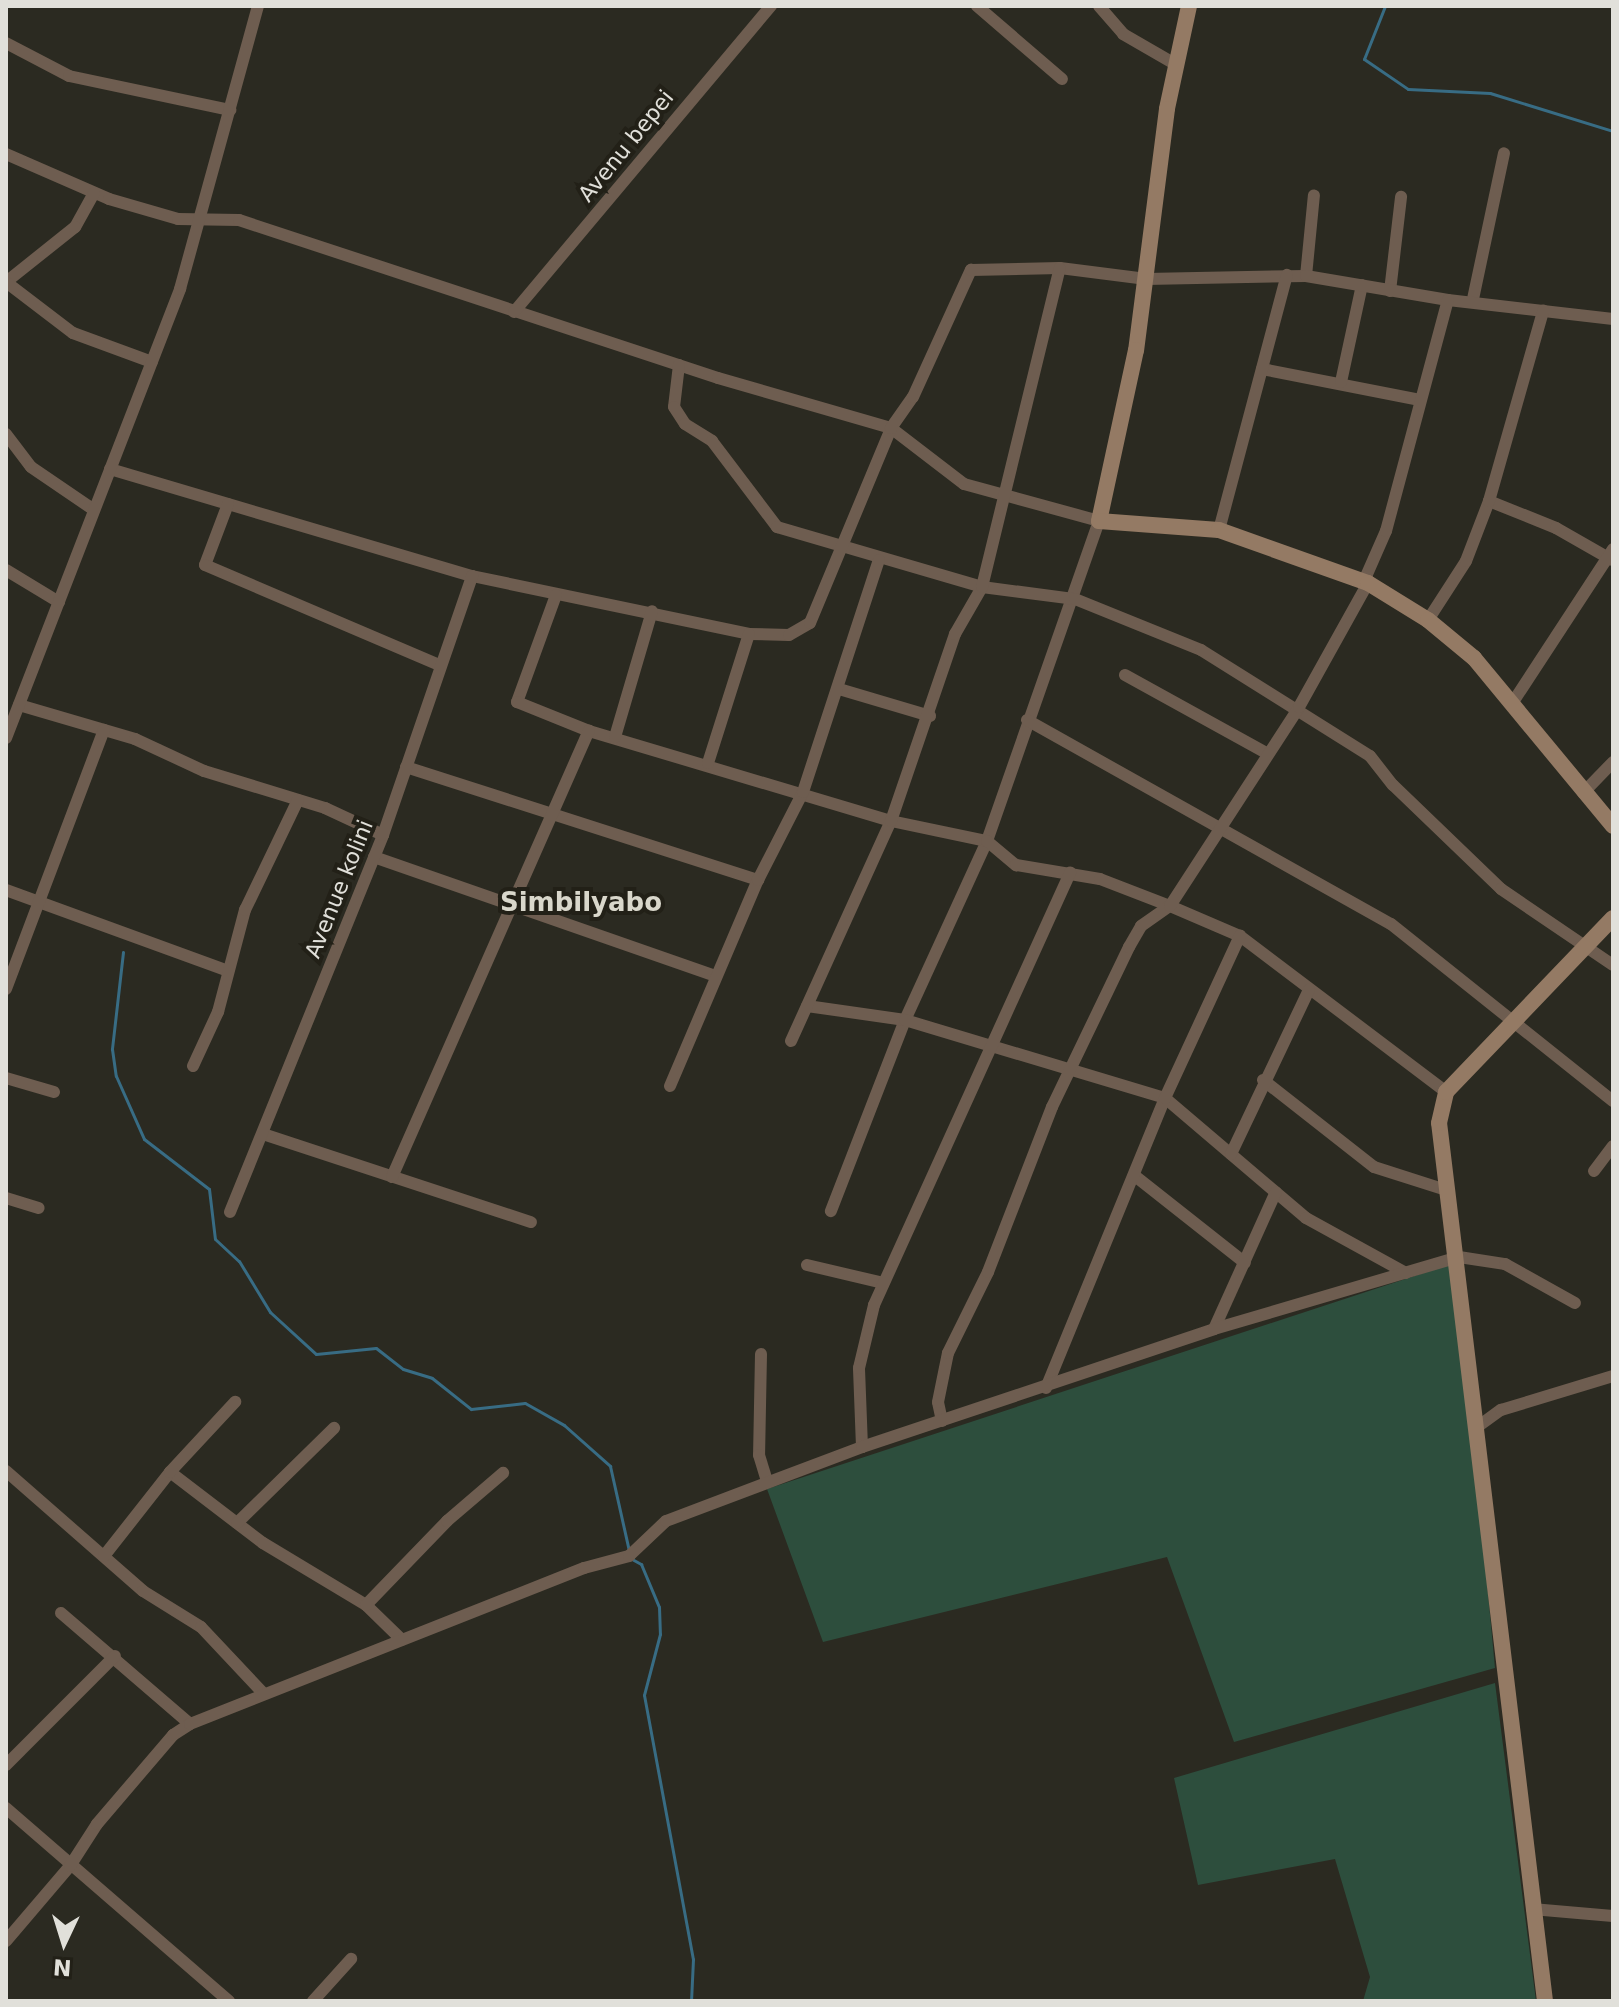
<!DOCTYPE html>
<html>
<head>
<meta charset="utf-8">
<style>
	body { margin:0 }
	#map { position:relative; width:1619px; height:2007px; overflow:hidden; background:#2b2a21; font-family:"DejaVu Sans",sans-serif }
	div>[style] { position:absolute }
	.green>* { inset:0; background:#2d4e3d }
	.stream>* { height:3px; margin:-1.5px; padding:0 1.5px; transform-origin:1.5px; border-radius:1.5px; background:#386c84 }
	.street>* { height:12px; margin:-6px; padding:0 6px; transform-origin:6px; border-radius:6px; background:#6e5d50 }
	.secondary>* { height:16px; margin:-8px; padding:0 8px; transform-origin:8px; border-radius:8px; background:#947a64 }
	span { translate:-50% -50%; white-space:nowrap; text-align:center; line-height:1.15; -webkit-text-stroke:8px #222017; paint-order:stroke }
	.street-label { font-size:22px; color:#e1e0da }
	.quarter-label { font-size:26px; color:#d9d7cb; font-weight:700 }
	.frame { position:absolute; inset:0; border:8px solid #e1e0da; pointer-events:none }
	.north { position:absolute; left:24px; top:1903px; width:80px; height:80px; -webkit-text-stroke:6px #222017; paint-order:stroke; rotate:184deg; font-size:22px; font-weight:700; line-height:32px; text-align:center; color:#e1e0da }
	.north::after { content:''; display:block; margin:auto; width:28px; height:36px; background:#e1e0da; clip-path:polygon(50% 0,100% 100%,50% 72%,0 100%) }
</style>
</head>
<body>
<div id="map">
	<div class="green">
		<div style="clip-path:polygon(1457px 1262px,1495px 1668px,1234px 1742px,1167px 1557px,823px 1642px,767px 1489px)"></div>
		<div style="clip-path:polygon(1495px 1683px,1536px 2001px,1363px 2001px,1370px 1977px,1335px 1859px,1198px 1885px,1174px 1778px)"></div>
	</div>
	<div class="stream">
		<div style="left:1385px;top:6px;width:57px;rotate:111.6deg"></div>
		<div style="left:1364px;top:59px;width:53px;rotate:34.3deg"></div>
		<div style="left:1408px;top:89px;width:82px;rotate:2.8deg"></div>
		<div style="left:1490px;top:93px;width:129px;rotate:17.2deg"></div>
		<div style="left:123px;top:952px;width:98px;rotate:96.5deg"></div>
		<div style="left:112px;top:1049px;width:27px;rotate:82deg"></div>
		<div style="left:116px;top:1076px;width:69px;rotate:66deg"></div>
		<div style="left:144px;top:1139px;width:82px;rotate:37.6deg"></div>
		<div style="left:209px;top:1189px;width:50px;rotate:83.2deg"></div>
		<div style="left:215px;top:1239px;width:33px;rotate:43deg"></div>
		<div style="left:239px;top:1261px;width:60px;rotate:58.7deg"></div>
		<div style="left:270px;top:1312px;width:62px;rotate:42.4deg"></div>
		<div style="left:316px;top:1354px;width:60px;rotate:-5.7deg"></div>
		<div style="left:376px;top:1348px;width:34px;rotate:38deg"></div>
		<div style="left:403px;top:1369px;width:30px;rotate:17deg"></div>
		<div style="left:432px;top:1378px;width:50px;rotate:38.5deg"></div>
		<div style="left:471px;top:1409px;width:54px;rotate:-6.3deg"></div>
		<div style="left:525px;top:1403px;width:45px;rotate:29.4deg"></div>
		<div style="left:564px;top:1425px;width:62px;rotate:41.7deg"></div>
		<div style="left:610px;top:1466px;width:87px;rotate:77.4deg"></div>
		<div style="left:630px;top:1558px;width:13px;rotate:29deg"></div>
		<div style="left:641px;top:1564px;width:47px;rotate:67.3deg"></div>
		<div style="left:659px;top:1607px;width:27px;rotate:88deg"></div>
		<div style="left:660px;top:1634px;width:63px;rotate:104.7deg"></div>
		<div style="left:644px;top:1695px;width:269px;rotate:79.5deg"></div>
		<div style="left:693px;top:1959px;width:42px;rotate:92.7deg"></div>
	</div>
	<div class="street">
		<div style="left:977px;top:6px;width:112px;rotate:40.7deg"></div>
		<div style="left:1099px;top:6px;width:37px;rotate:49deg"></div>
		<div style="left:1123px;top:34px;width:60px;rotate:30deg"></div>
		<div style="left:6px;top:43px;width:71px;rotate:27.6deg"></div>
		<div style="left:69px;top:76px;width:165px;rotate:11.9deg"></div>
		<div style="left:6px;top:154px;width:112px;rotate:23.6deg"></div>
		<div style="left:109px;top:199px;width:72px;rotate:16.2deg"></div>
		<div style="left:178px;top:219px;width:61px;rotate:0.9deg"></div>
		<div style="left:239px;top:220px;width:504px;rotate:18.26deg"></div>
		<div style="left:718px;top:378px;width:180px;rotate:16.1deg"></div>
		<div style="left:891px;top:428px;width:92px;rotate:37.5deg"></div>
		<div style="left:964px;top:484px;width:140px;rotate:15.3deg"></div>
		<div style="left:1099px;top:521px;width:339px;rotate:109.3deg"></div>
		<div style="left:987px;top:841px;width:197px;rotate:114.6deg"></div>
		<div style="left:905px;top:1020px;width:205px;rotate:111.2deg"></div>
		<div style="left:94px;top:193px;width:39px;rotate:119deg"></div>
		<div style="left:75px;top:227px;width:88px;rotate:141.4deg"></div>
		<div style="left:6px;top:282px;width:84px;rotate:37.3deg"></div>
		<div style="left:73px;top:333px;width:84px;rotate:20.2deg"></div>
		<div style="left:1306px;top:276px;width:81px;rotate:-84.4deg"></div>
		<div style="left:1390px;top:291px;width:95px;rotate:-83.3deg"></div>
		<div style="left:1473px;top:299px;width:149px;rotate:-78deg"></div>
		<div style="left:514px;top:312px;width:400px;rotate:-50deg"></div>
		<div style="left:679px;top:365px;width:42px;rotate:96.8deg"></div>
		<div style="left:674px;top:407px;width:20px;rotate:57deg"></div>
		<div style="left:685px;top:424px;width:32px;rotate:32deg"></div>
		<div style="left:712px;top:441px;width:108px;rotate:52.9deg"></div>
		<div style="left:777px;top:527px;width:214px;rotate:16.3deg"></div>
		<div style="left:982px;top:587px;width:94px;rotate:7.4deg"></div>
		<div style="left:1075px;top:599px;width:136px;rotate:22deg"></div>
		<div style="left:1201px;top:650px;width:199px;rotate:32.1deg"></div>
		<div style="left:1370px;top:756px;width:37px;rotate:52deg"></div>
		<div style="left:1393px;top:785px;width:150px;rotate:43.9deg"></div>
		<div style="left:1501px;top:889px;width:135px;rotate:34.2deg"></div>
		<div style="left:1262px;top:369px;width:161px;rotate:11.1deg"></div>
		<div style="left:1341px;top:382px;width:99px;rotate:-77.8deg"></div>
		<div style="left:6px;top:434px;width:41px;rotate:52.9deg"></div>
		<div style="left:31px;top:467px;width:76px;rotate:34.3deg"></div>
		<div style="left:110px;top:469px;width:377px;rotate:16.5deg"></div>
		<div style="left:472px;top:576px;width:283px;rotate:11.8deg"></div>
		<div style="left:749px;top:634px;width:40px;rotate:1.4deg"></div>
		<div style="left:789px;top:635px;width:24px;rotate:-30deg"></div>
		<div style="left:810px;top:623px;width:211px;rotate:-67.4deg"></div>
		<div style="left:891px;top:428px;width:38px;rotate:-55deg"></div>
		<div style="left:913px;top:397px;width:140px;rotate:-65.5deg"></div>
		<div style="left:971px;top:270px;width:89px;rotate:-1.3deg"></div>
		<div style="left:1060px;top:268px;width:87px;rotate:7.3deg"></div>
		<div style="left:1146px;top:279px;width:160px;rotate:-1.1deg"></div>
		<div style="left:1306px;top:276px;width:144px;rotate:9.6deg"></div>
		<div style="left:1448px;top:300px;width:166px;rotate:6.6deg"></div>
		<div style="left:1489px;top:501px;width:72px;rotate:21.9deg"></div>
		<div style="left:1556px;top:528px;width:64px;rotate:29.7deg"></div>
		<div style="left:228px;top:504px;width:65px;rotate:110.7deg"></div>
		<div style="left:205px;top:565px;width:254px;rotate:23.1deg"></div>
		<div style="left:1219px;top:530px;width:264px;rotate:-75.1deg"></div>
		<div style="left:6px;top:570px;width:62px;rotate:31.1deg"></div>
		<div style="left:1364px;top:581px;width:55px;rotate:-66.3deg"></div>
		<div style="left:1386px;top:531px;width:239px;rotate:-75deg"></div>
		<div style="left:556px;top:595px;width:114px;rotate:110deg"></div>
		<div style="left:517px;top:702px;width:78px;rotate:21.9deg"></div>
		<div style="left:589px;top:731px;width:315px;rotate:16.6deg"></div>
		<div style="left:891px;top:821px;width:98px;rotate:11.8deg"></div>
		<div style="left:987px;top:841px;width:38px;rotate:40deg"></div>
		<div style="left:1016px;top:865px;width:85px;rotate:9.5deg"></div>
		<div style="left:1100px;top:879px;width:75px;rotate:21.1deg"></div>
		<div style="left:1170px;top:906px;width:76px;rotate:23.2deg"></div>
		<div style="left:1240px;top:936px;width:258px;rotate:37.1deg"></div>
		<div style="left:1428px;top:620px;width:70px;rotate:-57.2deg"></div>
		<div style="left:1466px;top:561px;width:64px;rotate:-69deg"></div>
		<div style="left:1489px;top:501px;width:198px;rotate:-74.1deg"></div>
		<div style="left:1125px;top:675px;width:163px;rotate:28.9deg"></div>
		<div style="left:839px;top:689px;width:95px;rotate:16.5deg"></div>
		<div style="left:1513px;top:702px;width:183px;rotate:-56.8deg"></div>
		<div style="left:19px;top:705px;width:121px;rotate:16.3deg"></div>
		<div style="left:135px;top:739px;width:76px;rotate:24.9deg"></div>
		<div style="left:204px;top:771px;width:127px;rotate:17deg"></div>
		<div style="left:325px;top:808px;width:64px;rotate:25deg"></div>
		<div style="left:1027px;top:720px;width:417px;rotate:29.3deg"></div>
		<div style="left:1391px;top:924px;width:284px;rotate:38.6deg"></div>
		<div style="left:615px;top:737px;width:131px;rotate:-73.6deg"></div>
		<div style="left:6px;top:738px;width:482px;rotate:-68.8deg"></div>
		<div style="left:180px;top:289px;width:294px;rotate:-74.6deg"></div>
		<div style="left:708px;top:763px;width:135px;rotate:-72.4deg"></div>
		<div style="left:406px;top:767px;width:370px;rotate:17.8deg"></div>
		<div style="left:1583px;top:793px;width:43px;rotate:-45.9deg"></div>
		<div style="left:374px;top:857px;width:362px;rotate:19.2deg"></div>
		<div style="left:6px;top:890px;width:234px;rotate:20deg"></div>
		<div style="left:6px;top:989px;width:277px;rotate:-69.3deg"></div>
		<div style="left:807px;top:1006px;width:99px;rotate:8.1deg"></div>
		<div style="left:905px;top:1020px;width:271px;rotate:16.7deg"></div>
		<div style="left:1165px;top:1098px;width:185px;rotate:40.4deg"></div>
		<div style="left:1306px;top:1218px;width:114px;rotate:28.8deg"></div>
		<div style="left:791px;top:1041px;width:242px;rotate:-65.6deg"></div>
		<div style="left:891px;top:821px;width:198px;rotate:-71.1deg"></div>
		<div style="left:955px;top:634px;width:54px;rotate:-60.1deg"></div>
		<div style="left:982px;top:587px;width:328px;rotate:-76.3deg"></div>
		<div style="left:193px;top:1066px;width:60px;rotate:-65.2deg"></div>
		<div style="left:218px;top:1012px;width:106px;rotate:-75.2deg"></div>
		<div style="left:245px;top:910px;width:122px;rotate:-64.3deg"></div>
		<div style="left:6px;top:1078px;width:50px;rotate:16.3deg"></div>
		<div style="left:1263px;top:1080px;width:141px;rotate:38.1deg"></div>
		<div style="left:1374px;top:1167px;width:76px;rotate:17.7deg"></div>
		<div style="left:670px;top:1086px;width:224px;rotate:-66.9deg"></div>
		<div style="left:758px;top:880px;width:99px;rotate:-62.9deg"></div>
		<div style="left:803px;top:792px;width:244px;rotate:-71.9deg"></div>
		<div style="left:263px;top:1134px;width:282px;rotate:18.2deg"></div>
		<div style="left:1231px;top:1154px;width:182px;rotate:-64.6deg"></div>
		<div style="left:1594px;top:1171px;width:31px;rotate:-53deg"></div>
		<div style="left:1135px;top:1176px;width:140px;rotate:38.3deg"></div>
		<div style="left:392px;top:1177px;width:488px;rotate:-66.2deg"></div>
		<div style="left:6px;top:1198px;width:34px;rotate:17deg"></div>
		<div style="left:230px;top:1212px;width:407px;rotate:-67.9deg"></div>
		<div style="left:383px;top:835px;width:274px;rotate:-71deg"></div>
		<div style="left:807px;top:1265px;width:78px;rotate:13.3deg"></div>
		<div style="left:1214px;top:1329px;width:150px;rotate:-65.7deg"></div>
		<div style="left:761px;top:1354px;width:101px;rotate:91.1deg"></div>
		<div style="left:759px;top:1455px;width:28px;rotate:73deg"></div>
		<div style="left:1046px;top:1388px;width:313px;rotate:-67.7deg"></div>
		<div style="left:1165px;top:1098px;width:179px;rotate:-65.2deg"></div>
		<div style="left:942px;top:1421px;width:19px;rotate:-102deg"></div>
		<div style="left:938px;top:1402px;width:50px;rotate:-78.5deg"></div>
		<div style="left:948px;top:1353px;width:90px;rotate:-63.7deg"></div>
		<div style="left:988px;top:1272px;width:177px;rotate:-68.8deg"></div>
		<div style="left:1052px;top:1107px;width:178px;rotate:-64.3deg"></div>
		<div style="left:1129px;top:947px;width:24px;rotate:-60deg"></div>
		<div style="left:1141px;top:926px;width:35px;rotate:-35deg"></div>
		<div style="left:1170px;top:906px;width:237px;rotate:-57deg"></div>
		<div style="left:1299px;top:707px;width:142px;rotate:-60.9deg"></div>
		<div style="left:1480px;top:1425px;width:26px;rotate:-36deg"></div>
		<div style="left:1501px;top:1410px;width:117px;rotate:-16.9deg"></div>
		<div style="left:862px;top:1447px;width:79px;rotate:-92.2deg"></div>
		<div style="left:859px;top:1368px;width:65px;rotate:-76.6deg"></div>
		<div style="left:874px;top:1305px;width:475px;rotate:-65.6deg"></div>
		<div style="left:6px;top:1471px;width:182px;rotate:41.2deg"></div>
		<div style="left:143px;top:1591px;width:68px;rotate:31.8deg"></div>
		<div style="left:201px;top:1627px;width:89px;rotate:46.8deg"></div>
		<div style="left:170px;top:1472px;width:117px;rotate:37.4deg"></div>
		<div style="left:263px;top:1543px;width:120px;rotate:31deg"></div>
		<div style="left:366px;top:1605px;width:50px;rotate:44.2deg"></div>
		<div style="left:237px;top:1523px;width:136px;rotate:-44.4deg"></div>
		<div style="left:104px;top:1556px;width:107px;rotate:-51.8deg"></div>
		<div style="left:170px;top:1472px;width:96px;rotate:-47.1deg"></div>
		<div style="left:366px;top:1605px;width:117px;rotate:-46deg"></div>
		<div style="left:447px;top:1521px;width:74px;rotate:-40.6deg"></div>
		<div style="left:61px;top:1613px;width:170px;rotate:40.7deg"></div>
		<div style="left:6px;top:1765px;width:154px;rotate:-45deg"></div>
		<div style="left:6px;top:1808px;width:295px;rotate:40.9deg"></div>
		<div style="left:1532px;top:1909px;width:81px;rotate:4.9deg"></div>
		<div style="left:6px;top:1941px;width:99px;rotate:-49.5deg"></div>
		<div style="left:70px;top:1866px;width:50px;rotate:-57.3deg"></div>
		<div style="left:97px;top:1824px;width:117px;rotate:-49.5deg"></div>
		<div style="left:173px;top:1735px;width:20px;rotate:-33deg"></div>
		<div style="left:190px;top:1724px;width:424px;rotate:-21.6deg"></div>
		<div style="left:584px;top:1568px;width:47px;rotate:-14.9deg"></div>
		<div style="left:629px;top:1556px;width:51px;rotate:-43.4deg"></div>
		<div style="left:666px;top:1521px;width:210px;rotate:-20.7deg"></div>
		<div style="left:862px;top:1447px;width:371px;rotate:-18.5deg"></div>
		<div style="left:1214px;top:1329px;width:255px;rotate:-16.4deg"></div>
		<div style="left:1459px;top:1257px;width:47px;rotate:8.7deg"></div>
		<div style="left:1505px;top:1264px;width:80px;rotate:29.1deg"></div>
		<div style="left:313px;top:2001px;width:57px;rotate:-47.9deg"></div>
	</div>
	<div class="secondary">
		<div style="left:1189px;top:6px;width:105px;rotate:102.1deg"></div>
		<div style="left:1167px;top:109px;width:243px;rotate:97.3deg"></div>
		<div style="left:1136px;top:350px;width:175px;rotate:102.2deg"></div>
		<div style="left:1099px;top:521px;width:120px;rotate:4.3deg"></div>
		<div style="left:1219px;top:530px;width:158px;rotate:19.6deg"></div>
		<div style="left:1368px;top:583px;width:70px;rotate:31.7deg"></div>
		<div style="left:1428px;top:620px;width:60px;rotate:39.6deg"></div>
		<div style="left:1474px;top:658px;width:218px;rotate:50.4deg"></div>
		<div style="left:1545px;top:2001px;width:884px;rotate:-96.88deg"></div>
		<div style="left:1439px;top:1123px;width:32px;rotate:-77deg"></div>
		<div style="left:1446px;top:1092px;width:241px;rotate:-46.2deg"></div>
	</div>
	<div class="street-label">
		<span style="left:626px;top:146px;rotate:-51deg">Avenu bepei</span>
		<span style="left:339px;top:889px;rotate:-68deg">Avenue kolini</span>
	</div>
	<div class="quarter-label">
		<span style="left:581px;top:903px">Simbilyabo</span>
	</div>
	<div class="frame"></div>
	<div class="north">N</div>
</div>
</body>
</html>
